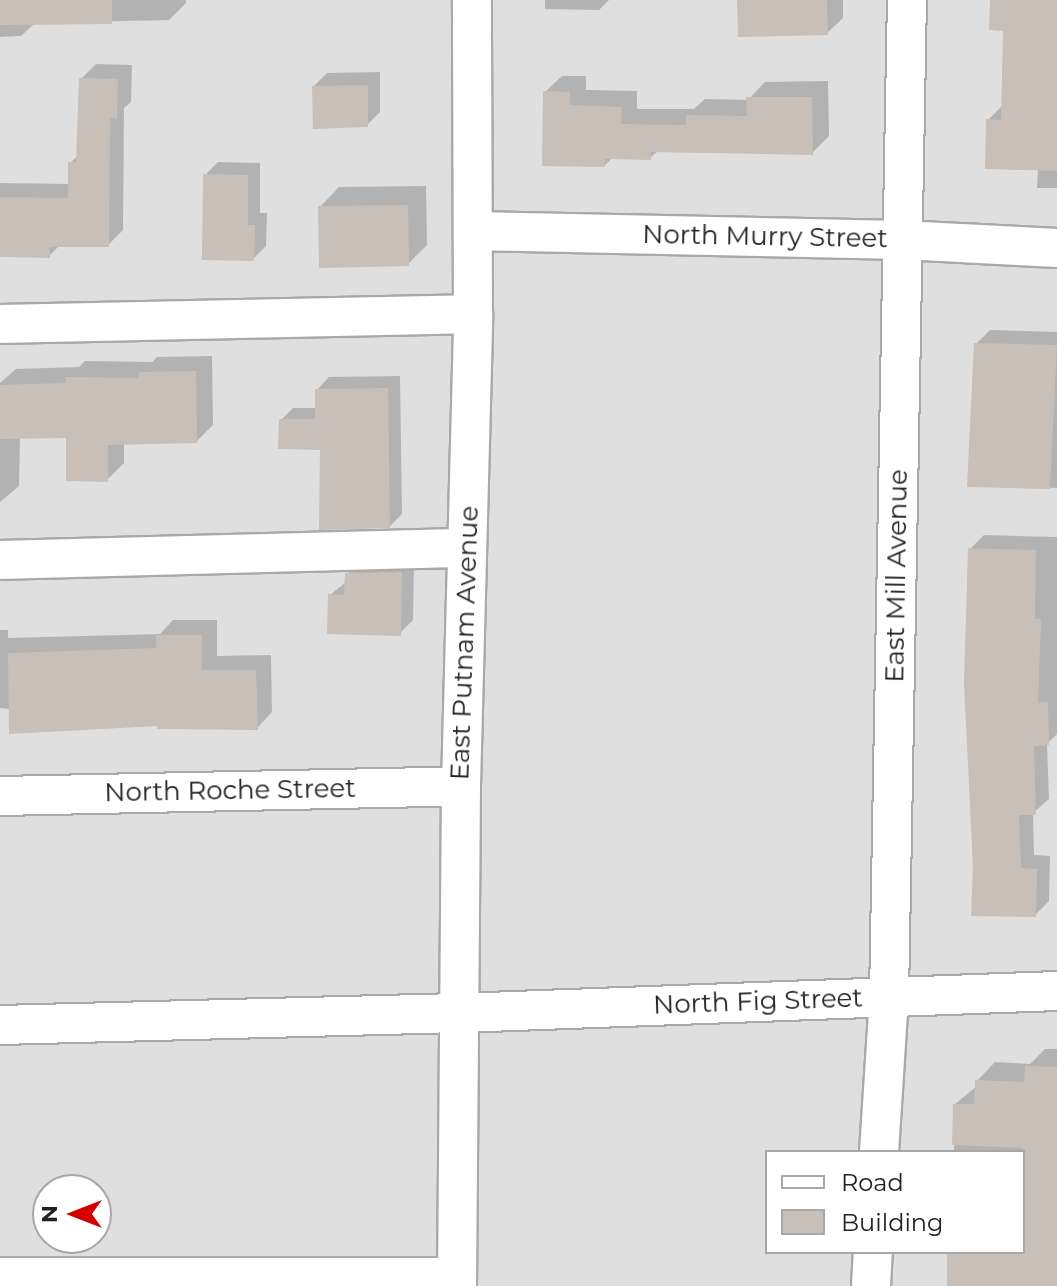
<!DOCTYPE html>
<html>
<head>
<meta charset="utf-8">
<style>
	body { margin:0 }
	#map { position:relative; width:1057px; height:1286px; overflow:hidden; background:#f2efe9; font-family:Montserrat,sans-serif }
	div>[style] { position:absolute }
	.residential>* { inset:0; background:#e0dfdf }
	.shadow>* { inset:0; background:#0003 }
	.building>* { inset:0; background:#c7bfb8 }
	.roads { filter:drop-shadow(2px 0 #a9a9a9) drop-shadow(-2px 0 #a9a9a9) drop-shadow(0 2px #a9a9a9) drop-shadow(0 -2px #a9a9a9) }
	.minor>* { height:38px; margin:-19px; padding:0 19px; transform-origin:19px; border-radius:19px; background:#fff }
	span { translate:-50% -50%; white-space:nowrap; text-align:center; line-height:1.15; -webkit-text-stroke:7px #fff; paint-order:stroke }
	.street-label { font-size:26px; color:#222 }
	.legend { position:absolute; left:765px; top:1150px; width:260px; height:104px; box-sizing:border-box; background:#fff; border:2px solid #a7a7a7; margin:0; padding:10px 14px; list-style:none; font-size:24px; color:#222 }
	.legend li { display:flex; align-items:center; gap:16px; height:40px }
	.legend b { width:40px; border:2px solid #a7a7a7 }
	.north { position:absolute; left:32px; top:1174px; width:80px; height:80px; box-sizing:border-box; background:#fff; border:2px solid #a7a7a7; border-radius:50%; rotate:270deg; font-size:22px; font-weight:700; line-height:32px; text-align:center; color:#222 }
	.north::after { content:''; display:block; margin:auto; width:28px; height:36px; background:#d40000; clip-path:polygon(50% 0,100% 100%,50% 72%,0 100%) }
</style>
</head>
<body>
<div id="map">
	<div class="residential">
		<div style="clip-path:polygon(evenodd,0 0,1057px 0,1057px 1286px,0 1286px,0 0,767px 1152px,1023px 1152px,1023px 1252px,767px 1252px,767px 1152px,0 0,48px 1190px,96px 1190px,96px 1238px,48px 1238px,48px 1190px)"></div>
	</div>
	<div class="shadow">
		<div style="clip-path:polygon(0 0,186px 0,186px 3px,169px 20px,35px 23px,21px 36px,0 37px)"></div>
		<div style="clip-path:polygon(545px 0,609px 0,599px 10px,545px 9px)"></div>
		<div style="clip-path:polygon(738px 0,843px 0,843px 18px,827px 33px)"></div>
		<div style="clip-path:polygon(992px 0,1057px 0,1057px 188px,1037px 188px,1038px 169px,988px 120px,1003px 105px,1005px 29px)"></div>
		<div style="clip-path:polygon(96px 64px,132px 65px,131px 102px,124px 108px,123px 230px,108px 245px,60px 245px,49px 256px,0 255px,0 183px,70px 184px,70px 163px,79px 155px,81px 79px)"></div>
		<div style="clip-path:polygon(380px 72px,380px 112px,367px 125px,314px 86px,327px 73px)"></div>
		<div style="clip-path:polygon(562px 76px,586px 76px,586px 90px,637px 91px,637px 109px,694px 109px,705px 99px,748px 100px,765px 82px,828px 81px,829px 136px,812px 153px,659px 150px,650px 158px,612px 158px,605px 165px,545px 92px)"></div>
		<div style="clip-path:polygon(218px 162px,260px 163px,260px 213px,267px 213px,266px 246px,253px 259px,205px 175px)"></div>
		<div style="clip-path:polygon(426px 186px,427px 245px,408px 264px,320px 207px,339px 187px)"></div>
		<div style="clip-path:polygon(990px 330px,1057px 332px,1057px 488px,969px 485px,976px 344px)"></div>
		<div style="clip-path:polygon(212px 356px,213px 425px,197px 441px,124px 442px,124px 463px,107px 480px,68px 436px,20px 437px,19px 486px,0 502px,0 383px,16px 369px,79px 367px,85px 361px,152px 362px,157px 357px)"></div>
		<div style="clip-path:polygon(400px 376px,402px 514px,390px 526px,322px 448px,281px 420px,293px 408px,317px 408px,317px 390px,329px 377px)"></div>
		<div style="clip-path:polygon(984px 535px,1057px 537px,1057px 734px,1047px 744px,1049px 799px,1033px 813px,1034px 855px,1050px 856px,1049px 901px,1035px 915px,975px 867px,970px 549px)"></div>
		<div style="clip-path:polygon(414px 560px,413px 620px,400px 633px,330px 595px,346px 582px,347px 574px,360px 561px)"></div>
		<div style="clip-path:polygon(173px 620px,217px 620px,217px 656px,271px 655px,272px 712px,257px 728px,159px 724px,0 708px,0 630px,8px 630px,8px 638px,160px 634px)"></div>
		<div style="clip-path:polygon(1045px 1049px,1057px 1049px,1057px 1286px,949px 1286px,949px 1252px,1023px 1252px,1023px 1152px,954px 1152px,955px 1104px,977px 1086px,977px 1081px,995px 1062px,1030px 1064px)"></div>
	</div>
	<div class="building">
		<div style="clip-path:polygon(0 0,112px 0,112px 24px,0 25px)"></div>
		<div style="clip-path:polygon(737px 0,827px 0,828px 35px,738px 37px)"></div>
		<div style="clip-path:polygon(990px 0,1057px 0,1057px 171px,985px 169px,986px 119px,1001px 120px,1003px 31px,989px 30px)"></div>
		<div style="clip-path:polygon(79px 78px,118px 79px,117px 119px,110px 118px,109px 247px,50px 247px,50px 258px,0 257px,0 197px,68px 198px,68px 162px,76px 162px)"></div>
		<div style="clip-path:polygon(368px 85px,368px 127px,313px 129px,312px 86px)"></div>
		<div style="clip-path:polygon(543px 91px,570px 92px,570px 105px,622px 107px,621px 124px,686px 125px,686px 115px,747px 116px,746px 97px,812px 97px,813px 155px,651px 152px,651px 160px,605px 159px,605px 167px,542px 166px)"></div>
		<div style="clip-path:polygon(203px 174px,248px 175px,248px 225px,255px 225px,254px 261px,202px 260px)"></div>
		<div style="clip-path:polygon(408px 205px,409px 266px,319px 268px,318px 206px)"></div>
		<div style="clip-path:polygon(974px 343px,1057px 345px,1050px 489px,967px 487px)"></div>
		<div style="clip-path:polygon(196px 371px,197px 443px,108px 445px,108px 482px,66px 481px,66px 438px,0 439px,0 385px,66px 383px,66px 377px,139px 378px,139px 372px)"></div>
		<div style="clip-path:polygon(388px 388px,390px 528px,319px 530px,320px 450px,278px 449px,279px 419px,315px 419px,315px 389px)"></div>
		<div style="clip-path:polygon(968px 548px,1036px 550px,1035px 619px,1041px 619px,1038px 703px,1048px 702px,1049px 745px,1034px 746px,1036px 815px,1019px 815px,1021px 868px,1037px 869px,1036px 917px,971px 916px,973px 867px,964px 684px)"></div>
		<div style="clip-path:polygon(402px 572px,401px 636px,327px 634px,328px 594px,344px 595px,345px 573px)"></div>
		<div style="clip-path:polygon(156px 635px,202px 635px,202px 670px,256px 670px,258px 730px,157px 729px,157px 726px,9px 734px,8px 653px,156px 648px)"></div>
		<div style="clip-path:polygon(1025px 1066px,1057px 1067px,1057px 1286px,947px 1286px,947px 1252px,1023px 1252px,1023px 1148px,952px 1145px,953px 1104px,974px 1104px,975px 1080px,1024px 1082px)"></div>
	</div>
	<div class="roads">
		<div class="minor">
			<div style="left:473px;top:231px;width:430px;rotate:1.2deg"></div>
			<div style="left:903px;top:240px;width:154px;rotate:3deg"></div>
			<div style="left:0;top:324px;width:473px;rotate:-1.2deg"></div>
			<div style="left:0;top:560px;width:467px;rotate:-1.5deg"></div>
			<div style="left:0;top:796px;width:461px;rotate:-1.2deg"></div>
			<div style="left:0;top:1025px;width:460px;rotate:-1.5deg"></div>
			<div style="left:460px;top:1013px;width:597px;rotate:-2.11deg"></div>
			<div style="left:879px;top:1152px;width:155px;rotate:-86.3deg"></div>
			<div style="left:889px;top:997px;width:997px;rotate:-88.97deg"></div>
			<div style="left:0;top:1277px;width:457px"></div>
			<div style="left:457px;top:1286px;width:500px;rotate:-89.54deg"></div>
			<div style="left:461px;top:786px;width:472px;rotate:-88.5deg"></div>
			<div style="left:473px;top:314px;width:314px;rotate:-90.2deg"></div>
			<div style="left:871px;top:1286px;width:34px;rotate:-87deg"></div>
		</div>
	</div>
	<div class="street-label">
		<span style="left:765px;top:237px;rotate:1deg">North Murry Street</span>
		<span style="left:897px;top:576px;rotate:-89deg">East Mill Avenue</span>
		<span style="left:465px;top:643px;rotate:-88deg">East Putnam Avenue</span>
		<span style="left:230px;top:791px;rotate:-1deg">North Roche Street</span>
		<span style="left:758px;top:1002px;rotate:-2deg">North Fig Street</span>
	</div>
	<ul class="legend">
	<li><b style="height:10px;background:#fff"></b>Road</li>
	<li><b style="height:22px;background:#c7bfb8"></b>Building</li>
	</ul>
	<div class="north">N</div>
</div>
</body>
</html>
